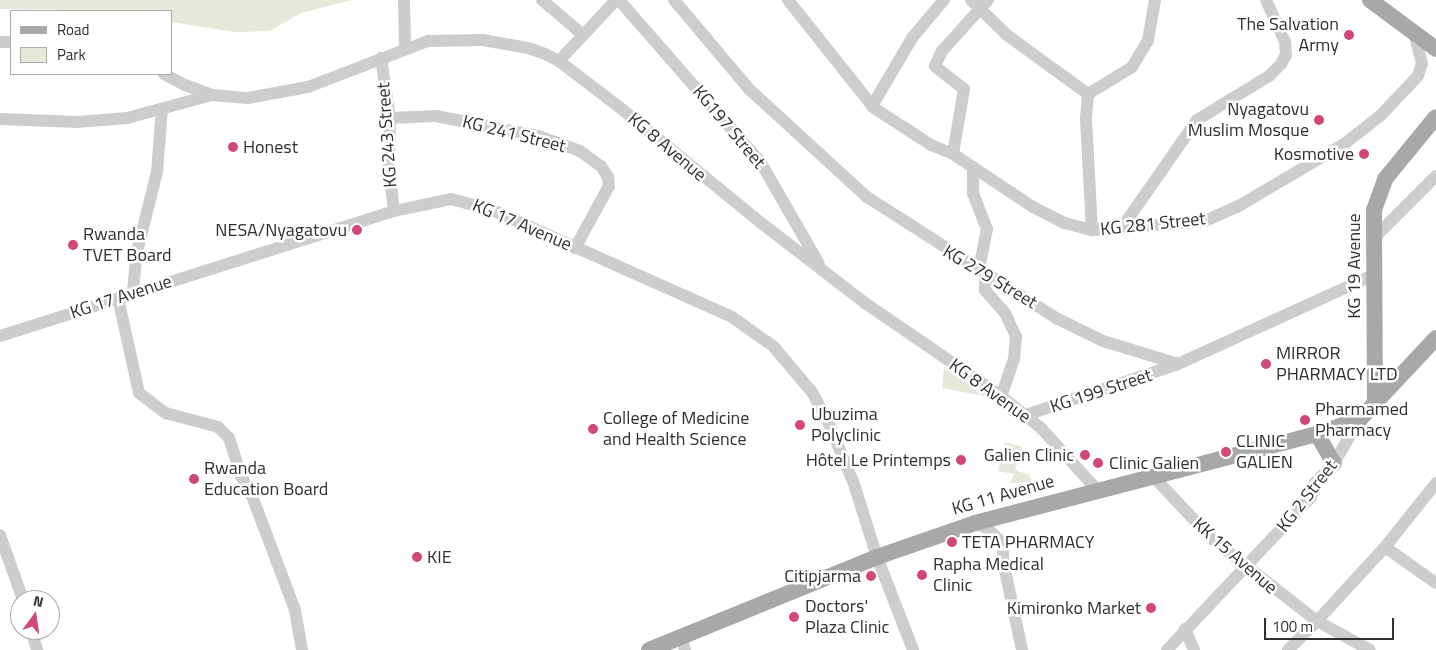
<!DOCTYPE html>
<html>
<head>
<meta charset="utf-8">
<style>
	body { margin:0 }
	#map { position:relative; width:1436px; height:650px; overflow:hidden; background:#fff; font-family:"Titillium Web",sans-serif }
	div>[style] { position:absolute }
	.green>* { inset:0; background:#e6e8dc }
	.minor>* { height:12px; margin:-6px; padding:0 6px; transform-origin:6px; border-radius:6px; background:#cdcdcd }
	.major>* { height:16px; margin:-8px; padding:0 8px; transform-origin:8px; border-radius:8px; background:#a8a8a8 }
	.dots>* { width:14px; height:14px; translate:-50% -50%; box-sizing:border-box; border:2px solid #fff; border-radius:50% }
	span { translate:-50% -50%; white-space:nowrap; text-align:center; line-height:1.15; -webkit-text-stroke:5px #fff; paint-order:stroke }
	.poi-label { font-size:18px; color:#303030 }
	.right { translate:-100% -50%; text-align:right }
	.left { translate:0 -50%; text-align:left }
	.street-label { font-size:18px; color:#303030 }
	.legend { position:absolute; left:10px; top:10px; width:162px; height:65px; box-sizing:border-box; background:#fff; border:1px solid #acacac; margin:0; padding:6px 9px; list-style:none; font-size:15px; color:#303030 }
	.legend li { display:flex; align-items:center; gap:10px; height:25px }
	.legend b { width:25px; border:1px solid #acacac }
	.north { position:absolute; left:10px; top:590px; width:50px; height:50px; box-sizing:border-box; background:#fff; border:1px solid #acacac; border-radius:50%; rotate:14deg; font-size:14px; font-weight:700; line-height:20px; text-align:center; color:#303030 }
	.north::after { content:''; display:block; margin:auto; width:18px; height:22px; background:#d2477a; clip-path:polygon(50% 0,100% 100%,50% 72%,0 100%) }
	.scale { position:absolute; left:1264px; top:618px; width:130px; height:22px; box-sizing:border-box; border:2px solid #303030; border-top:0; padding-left:6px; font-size:15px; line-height:18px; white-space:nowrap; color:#303030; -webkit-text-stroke:4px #fff; paint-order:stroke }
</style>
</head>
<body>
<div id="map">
	<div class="green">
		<div style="clip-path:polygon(0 0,352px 0,301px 13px,270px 31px,235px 32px,171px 22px,171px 11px,0 9px)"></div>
		<div style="clip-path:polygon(944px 367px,994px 398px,942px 388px)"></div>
		<div style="clip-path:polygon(1005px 442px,1023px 447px,1015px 470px,1029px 475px,1032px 482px,1010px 483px,1014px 474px,998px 471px)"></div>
	</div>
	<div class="minor">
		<div style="left:404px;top:0;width:47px;rotate:88.8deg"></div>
		<div style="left:542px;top:0;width:52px;rotate:40.4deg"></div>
		<div style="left:619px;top:0;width:216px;rotate:48.9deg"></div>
		<div style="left:761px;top:163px;width:116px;rotate:60.1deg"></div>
		<div style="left:674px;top:0;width:116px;rotate:49.9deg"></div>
		<div style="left:749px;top:89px;width:160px;rotate:42.5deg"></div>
		<div style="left:867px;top:197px;width:224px;rotate:32.6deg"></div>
		<div style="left:1056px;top:318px;width:52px;rotate:26.1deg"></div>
		<div style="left:1103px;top:341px;width:78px;rotate:17deg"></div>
		<div style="left:1178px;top:364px;width:214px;rotate:-24.5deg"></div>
		<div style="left:788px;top:0;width:138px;rotate:51.5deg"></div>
		<div style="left:874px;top:108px;width:68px;rotate:33deg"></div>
		<div style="left:931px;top:145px;width:24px;rotate:22deg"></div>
		<div style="left:953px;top:154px;width:96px;rotate:33.5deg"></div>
		<div style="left:1033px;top:207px;width:36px;rotate:27deg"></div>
		<div style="left:1065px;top:223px;width:28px;rotate:15deg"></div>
		<div style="left:1092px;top:230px;width:113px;rotate:-4.6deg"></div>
		<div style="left:1205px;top:221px;width:35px;rotate:-24deg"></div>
		<div style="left:1237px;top:207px;width:124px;rotate:-30.5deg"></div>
		<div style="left:1344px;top:144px;width:46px;rotate:-37.9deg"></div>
		<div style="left:1380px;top:116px;width:55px;rotate:-46.5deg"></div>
		<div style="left:1418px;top:76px;width:14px;rotate:-73deg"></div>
		<div style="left:1422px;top:63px;width:34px;rotate:-105deg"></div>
		<div style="left:971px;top:0;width:50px;rotate:44.2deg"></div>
		<div style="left:1007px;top:35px;width:100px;rotate:36.1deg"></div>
		<div style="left:0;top:42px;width:11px"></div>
		<div style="left:381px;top:58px;width:61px;rotate:81.5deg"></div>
		<div style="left:390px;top:118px;width:51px;rotate:91.1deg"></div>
		<div style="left:389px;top:169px;width:42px;rotate:83.2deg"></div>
		<div style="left:559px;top:61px;width:83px;rotate:-46.9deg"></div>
		<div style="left:164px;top:74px;width:24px;rotate:28deg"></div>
		<div style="left:185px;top:85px;width:29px;rotate:20deg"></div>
		<div style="left:212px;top:95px;width:36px;rotate:5deg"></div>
		<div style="left:248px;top:98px;width:61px;rotate:-10.4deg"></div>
		<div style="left:308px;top:87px;width:129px;rotate:-21deg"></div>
		<div style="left:428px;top:41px;width:55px;rotate:-1deg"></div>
		<div style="left:483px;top:40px;width:46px;rotate:10.1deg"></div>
		<div style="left:528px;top:48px;width:18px;rotate:19deg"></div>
		<div style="left:545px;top:54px;width:16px;rotate:27deg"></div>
		<div style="left:559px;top:61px;width:81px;rotate:37.4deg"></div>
		<div style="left:623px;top:110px;width:172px;rotate:39.3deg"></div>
		<div style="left:756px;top:219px;width:138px;rotate:37.6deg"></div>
		<div style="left:865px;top:303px;width:165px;rotate:34.4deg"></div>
		<div style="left:1001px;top:396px;width:51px;rotate:38.7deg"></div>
		<div style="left:1041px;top:428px;width:84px;rotate:47.9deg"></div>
		<div style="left:872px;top:106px;width:79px;rotate:-59.5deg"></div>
		<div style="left:912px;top:38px;width:50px;rotate:-49.9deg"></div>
		<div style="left:390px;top:118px;width:46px;rotate:-2.5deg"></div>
		<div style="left:436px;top:116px;width:104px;rotate:11.1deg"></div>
		<div style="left:538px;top:136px;width:45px;rotate:19.7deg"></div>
		<div style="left:580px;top:151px;width:26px;rotate:36deg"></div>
		<div style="left:601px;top:166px;width:13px;rotate:58deg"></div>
		<div style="left:608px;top:177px;width:9px;rotate:84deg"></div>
		<div style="left:609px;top:186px;width:71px;rotate:118.7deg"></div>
		<div style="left:0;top:119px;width:77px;rotate:2.2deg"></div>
		<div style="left:77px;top:122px;width:50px;rotate:-4.6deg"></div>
		<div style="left:127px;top:118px;width:88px;rotate:-15.1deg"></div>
		<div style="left:953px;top:154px;width:66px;rotate:-80.4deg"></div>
		<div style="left:964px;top:89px;width:37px;rotate:-142deg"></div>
		<div style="left:935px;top:66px;width:17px;rotate:-65deg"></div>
		<div style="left:942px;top:51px;width:69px;rotate:-48deg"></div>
		<div style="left:973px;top:167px;width:26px;rotate:90deg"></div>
		<div style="left:973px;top:193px;width:39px;rotate:69deg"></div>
		<div style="left:987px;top:229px;width:41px;rotate:101.3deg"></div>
		<div style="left:1121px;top:229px;width:133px;rotate:-55.1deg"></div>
		<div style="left:1197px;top:120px;width:84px;rotate:-31.4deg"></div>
		<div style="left:1269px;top:76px;width:17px;rotate:-45deg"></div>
		<div style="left:1281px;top:64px;width:10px;rotate:-61deg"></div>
		<div style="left:1286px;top:55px;width:13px;rotate:-94deg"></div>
		<div style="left:1285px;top:42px;width:46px;rotate:-114.3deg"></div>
		<div style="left:1092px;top:230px;width:112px;rotate:-93.1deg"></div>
		<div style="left:1086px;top:118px;width:24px;rotate:-85deg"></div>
		<div style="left:1088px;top:94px;width:52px;rotate:-31.5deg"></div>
		<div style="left:1132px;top:67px;width:31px;rotate:-59deg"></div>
		<div style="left:1148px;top:40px;width:41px;rotate:-80.1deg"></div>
		<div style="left:1373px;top:239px;width:89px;rotate:-45deg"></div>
		<div style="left:985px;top:273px;width:17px;rotate:90deg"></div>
		<div style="left:985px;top:290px;width:30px;rotate:49deg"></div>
		<div style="left:1005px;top:313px;width:26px;rotate:65deg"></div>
		<div style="left:1016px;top:337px;width:22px;rotate:95deg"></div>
		<div style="left:1014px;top:359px;width:39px;rotate:109deg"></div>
		<div style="left:133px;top:292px;width:36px;rotate:-85deg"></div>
		<div style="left:136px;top:256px;width:87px;rotate:-76deg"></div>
		<div style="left:157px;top:172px;width:63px;rotate:-85.5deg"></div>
		<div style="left:118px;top:298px;width:97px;rotate:77.5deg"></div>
		<div style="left:139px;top:393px;width:34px;rotate:37deg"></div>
		<div style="left:166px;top:413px;width:54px;rotate:15.1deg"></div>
		<div style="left:218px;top:427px;width:16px;rotate:45deg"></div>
		<div style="left:229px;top:438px;width:40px;rotate:72deg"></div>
		<div style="left:241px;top:476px;width:23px;rotate:61deg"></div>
		<div style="left:252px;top:496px;width:122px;rotate:69.3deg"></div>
		<div style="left:295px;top:610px;width:41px;rotate:80.1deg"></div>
		<div style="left:0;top:336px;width:413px;rotate:-17.6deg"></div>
		<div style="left:394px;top:211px;width:58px;rotate:-11.9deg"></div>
		<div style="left:451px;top:199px;width:42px;rotate:15deg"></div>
		<div style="left:492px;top:210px;width:263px;rotate:24deg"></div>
		<div style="left:732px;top:317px;width:50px;rotate:35.3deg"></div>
		<div style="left:773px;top:346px;width:60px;rotate:49.7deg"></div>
		<div style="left:812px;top:392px;width:36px;rotate:62deg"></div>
		<div style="left:829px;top:424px;width:65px;rotate:67.4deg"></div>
		<div style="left:854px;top:484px;width:77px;rotate:72.5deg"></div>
		<div style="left:877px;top:557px;width:100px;rotate:68.8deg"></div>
		<div style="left:1023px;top:416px;width:163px;rotate:-18.5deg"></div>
		<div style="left:1152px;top:475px;width:88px;rotate:46.8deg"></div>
		<div style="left:1212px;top:539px;width:133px;rotate:38deg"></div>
		<div style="left:1317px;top:621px;width:100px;rotate:-47.4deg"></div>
		<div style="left:1385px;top:547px;width:62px;rotate:35.2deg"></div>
		<div style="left:975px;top:523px;width:14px;rotate:25deg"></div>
		<div style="left:988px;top:529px;width:21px;rotate:45deg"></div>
		<div style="left:1003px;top:544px;width:17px;rotate:90deg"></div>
		<div style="left:1003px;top:561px;width:91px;rotate:77.9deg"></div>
		<div style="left:0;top:535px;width:69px;rotate:70.5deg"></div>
		<div style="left:1385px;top:547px;width:82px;rotate:-51.4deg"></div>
		<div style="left:1185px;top:629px;width:23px;rotate:67deg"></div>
		<div style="left:31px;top:630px;width:21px;rotate:73deg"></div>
		<div style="left:681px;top:637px;width:14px;rotate:73deg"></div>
		<div style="left:1167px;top:650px;width:210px;rotate:-46.7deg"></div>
		<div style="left:1311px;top:497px;width:15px;rotate:-74deg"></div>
		<div style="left:1315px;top:483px;width:28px;rotate:-46deg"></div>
		<div style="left:1334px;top:463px;width:51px;rotate:-59.4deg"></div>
		<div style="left:1288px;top:650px;width:41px;rotate:-45deg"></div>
		<div style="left:1317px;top:621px;width:60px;rotate:28.7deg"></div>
	</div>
	<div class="major">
		<div style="left:1370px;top:0;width:82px;rotate:36.6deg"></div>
		<div style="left:1375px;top:406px;width:196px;rotate:-90.3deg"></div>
		<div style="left:1374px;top:210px;width:33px;rotate:-70deg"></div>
		<div style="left:1385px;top:179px;width:80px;rotate:-50.6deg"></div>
		<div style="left:1317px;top:434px;width:34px;rotate:60deg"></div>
		<div style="left:649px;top:650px;width:246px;rotate:-22.2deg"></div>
		<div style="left:877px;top:557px;width:104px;rotate:-19.1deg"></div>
		<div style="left:975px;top:523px;width:353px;rotate:-14.6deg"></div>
		<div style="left:1317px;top:434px;width:46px;rotate:-19.2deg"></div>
		<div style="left:1360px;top:419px;width:111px;rotate:-46.8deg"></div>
	</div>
	<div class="dots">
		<div style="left:1349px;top:35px;background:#d2477a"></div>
		<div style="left:1319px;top:120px;background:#d2477a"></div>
		<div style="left:233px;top:147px;background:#d2477a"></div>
		<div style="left:1364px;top:154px;background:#d2477a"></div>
		<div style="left:357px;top:230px;background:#d2477a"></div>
		<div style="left:73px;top:245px;background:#d2477a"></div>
		<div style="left:1266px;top:364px;background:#d2477a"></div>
		<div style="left:1305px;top:420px;background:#d2477a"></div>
		<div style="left:800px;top:425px;background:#d2477a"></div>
		<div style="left:593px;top:429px;background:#d2477a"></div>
		<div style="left:1226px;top:452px;background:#d2477a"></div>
		<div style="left:1085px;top:455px;background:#d2477a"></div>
		<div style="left:961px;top:460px;background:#d2477a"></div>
		<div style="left:1098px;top:463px;background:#d2477a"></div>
		<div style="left:194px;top:479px;background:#d2477a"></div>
		<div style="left:952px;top:542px;background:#d2477a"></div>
		<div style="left:417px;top:557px;background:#d2477a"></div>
		<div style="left:922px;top:575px;background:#d2477a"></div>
		<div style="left:871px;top:576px;background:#d2477a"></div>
		<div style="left:1151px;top:608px;background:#d2477a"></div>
		<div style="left:794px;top:617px;background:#d2477a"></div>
	</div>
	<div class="poi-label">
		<span class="right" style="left:1339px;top:35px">The Salvation<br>Army</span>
		<span class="right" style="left:1309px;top:120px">Nyagatovu<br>Muslim Mosque</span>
		<span class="left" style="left:243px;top:147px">Honest</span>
		<span class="right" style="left:1354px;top:154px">Kosmotive</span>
		<span class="right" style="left:347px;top:230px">NESA/Nyagatovu</span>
		<span class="left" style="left:83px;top:245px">Rwanda<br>TVET Board</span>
		<span class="left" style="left:1276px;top:364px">MIRROR<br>PHARMACY LTD</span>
		<span class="left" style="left:1315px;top:420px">Pharmamed<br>Pharmacy</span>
		<span class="left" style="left:811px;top:425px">Ubuzima<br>Polyclinic</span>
		<span class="left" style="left:603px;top:429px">College of Medicine<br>and Health Science</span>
		<span class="left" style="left:1236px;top:452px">CLINIC<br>GALIEN</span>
		<span class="right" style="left:1074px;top:455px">Galien Clinic</span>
		<span class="right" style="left:951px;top:460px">Hôtel Le Printemps</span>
		<span class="left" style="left:1109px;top:463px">Clinic Galien</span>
		<span class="left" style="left:204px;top:479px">Rwanda<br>Education Board</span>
		<span class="left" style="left:962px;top:542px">TETA PHARMACY</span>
		<span class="left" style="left:427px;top:557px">KIE</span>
		<span class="left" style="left:933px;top:575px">Rapha Medical<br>Clinic</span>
		<span class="right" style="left:861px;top:576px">Citipjarma</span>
		<span class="left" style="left:805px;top:617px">Doctors'<br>Plaza Clinic</span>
		<span class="right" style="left:1141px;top:608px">Kimironko Market</span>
	</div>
	<div class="street-label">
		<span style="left:729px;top:127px;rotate:50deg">KG197 Street</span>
		<span style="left:514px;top:134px;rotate:14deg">KG 241 Street</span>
		<span style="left:387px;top:135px;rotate:-94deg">KG 243 Street</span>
		<span style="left:667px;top:147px;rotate:40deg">KG 8 Avenue</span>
		<span style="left:1153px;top:224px;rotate:-6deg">KG 281 Street</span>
		<span style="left:522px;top:225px;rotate:23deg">KG 17 Avenue</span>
		<span style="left:1354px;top:266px;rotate:-90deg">KG 19 Avenue</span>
		<span style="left:990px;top:277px;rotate:31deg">KG 279 Street</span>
		<span style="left:121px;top:297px;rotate:-18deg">KG 17 Avenue</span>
		<span style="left:990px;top:391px;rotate:36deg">KG 8 Avenue</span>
		<span style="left:1101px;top:391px;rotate:-18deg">KG 199 Street</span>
		<span style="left:1003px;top:495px;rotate:-16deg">KG 11 Avenue</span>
		<span style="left:1307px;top:496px;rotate:-52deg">KG 2 Street</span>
		<span style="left:1235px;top:556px;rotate:41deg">KK 15 Avenue</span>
	</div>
	<ul class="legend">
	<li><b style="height:6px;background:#a8a8a8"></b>Road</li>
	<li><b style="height:14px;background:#e6e8dc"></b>Park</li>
	</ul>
	<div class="north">N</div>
	<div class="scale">100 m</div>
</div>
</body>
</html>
